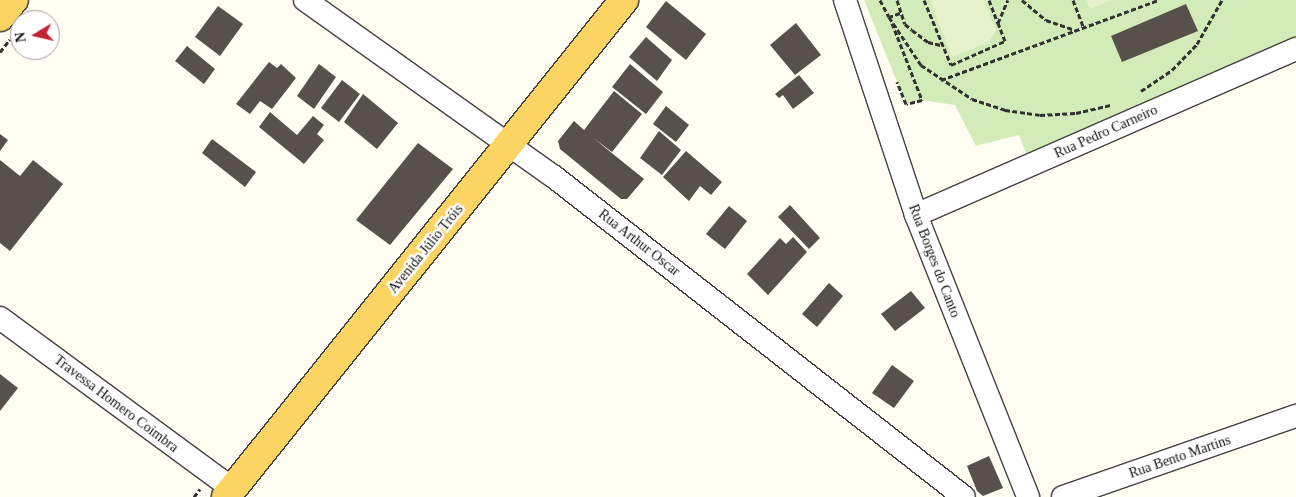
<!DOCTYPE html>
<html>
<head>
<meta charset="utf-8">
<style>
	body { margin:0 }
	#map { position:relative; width:1296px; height:497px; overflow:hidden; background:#fffcf1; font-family:"Times New Roman",serif }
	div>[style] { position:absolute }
	.green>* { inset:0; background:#d3ebb9 }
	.pitch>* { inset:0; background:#e5f2cb }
	.building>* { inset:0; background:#58504b }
	.path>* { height:3px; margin-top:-1.5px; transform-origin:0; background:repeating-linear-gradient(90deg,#313131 0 5px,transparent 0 7.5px) }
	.roads { filter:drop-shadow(1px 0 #424242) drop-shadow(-1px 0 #424242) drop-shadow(0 1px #424242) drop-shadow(0 -1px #424242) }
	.minor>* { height:22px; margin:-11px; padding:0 11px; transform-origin:11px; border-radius:11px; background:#fff }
	.major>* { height:28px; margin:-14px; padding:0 14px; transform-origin:14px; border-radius:14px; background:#fbd464 }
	span { translate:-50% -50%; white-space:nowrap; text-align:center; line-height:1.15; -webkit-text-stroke:5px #fff; paint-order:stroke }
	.street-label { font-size:14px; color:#0f0f0f }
	.north { position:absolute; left:10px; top:10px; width:50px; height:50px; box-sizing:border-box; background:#fff; border:1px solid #9f9f9f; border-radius:50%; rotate:261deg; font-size:14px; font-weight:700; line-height:20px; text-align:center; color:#0f0f0f }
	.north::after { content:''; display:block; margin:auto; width:18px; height:22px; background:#c3232c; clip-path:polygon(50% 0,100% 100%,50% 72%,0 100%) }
</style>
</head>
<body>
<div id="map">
	<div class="green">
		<div style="clip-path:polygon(864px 0,1296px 0,1296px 36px,1027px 156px,1019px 135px,976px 146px,955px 105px,922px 100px,906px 104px)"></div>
	</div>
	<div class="pitch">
		<div style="clip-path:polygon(930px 0,984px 0,996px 30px,989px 42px,952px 57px)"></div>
		<div style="clip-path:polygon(1086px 0,1112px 0,1090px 9px)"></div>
	</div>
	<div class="building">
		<div style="clip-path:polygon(666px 1px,706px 34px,686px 60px,646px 27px)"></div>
		<div style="clip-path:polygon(1186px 4px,1198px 31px,1122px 62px,1111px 36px)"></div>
		<div style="clip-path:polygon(218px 6px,243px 24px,220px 56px,195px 37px)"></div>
		<div style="clip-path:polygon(796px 23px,821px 55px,795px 75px,770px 45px)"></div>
		<div style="clip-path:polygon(646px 37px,672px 60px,657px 81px,629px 57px)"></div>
		<div style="clip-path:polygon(187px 46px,215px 69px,204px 84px,175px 61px)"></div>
		<div style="clip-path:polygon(269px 62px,277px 68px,281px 64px,296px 78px,272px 109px,260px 101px,250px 114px,236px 104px)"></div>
		<div style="clip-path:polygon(319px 64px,336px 77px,314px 109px,297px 96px)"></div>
		<div style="clip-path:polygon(630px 64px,663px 92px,646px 114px,612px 87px)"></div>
		<div style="clip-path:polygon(799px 75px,814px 93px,793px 109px,783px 95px,779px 98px,775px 94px)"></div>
		<div style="clip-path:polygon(342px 80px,360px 94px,339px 122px,321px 108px)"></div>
		<div style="clip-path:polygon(614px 91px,642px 114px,612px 152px,592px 137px,644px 179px,627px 199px,621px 199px,560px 149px,558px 141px,574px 121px,584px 130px)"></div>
		<div style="clip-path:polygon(363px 94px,398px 123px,377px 149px,344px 122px)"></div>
		<div style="clip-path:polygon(666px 106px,689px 125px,676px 142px,653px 124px)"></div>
		<div style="clip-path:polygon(270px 112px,297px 135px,313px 116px,324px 125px,317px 134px,324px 140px,304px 164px,259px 127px)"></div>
		<div style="clip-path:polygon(659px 131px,681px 150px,662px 175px,640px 158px)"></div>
		<div style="clip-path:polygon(0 134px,8px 140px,0 151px)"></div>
		<div style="clip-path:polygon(212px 139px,256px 172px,245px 187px,202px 153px)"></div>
		<div style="clip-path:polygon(418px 143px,453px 169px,390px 245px,356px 220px)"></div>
		<div style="clip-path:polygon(686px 151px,722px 182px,711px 195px,700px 186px,689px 201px,663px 177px)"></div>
		<div style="clip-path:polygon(0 160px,20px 176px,33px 160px,63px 184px,10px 251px,0 243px)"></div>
		<div style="clip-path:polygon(790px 205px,820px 238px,809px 249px,778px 217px)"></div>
		<div style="clip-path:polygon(729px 206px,747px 221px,725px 249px,706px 234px)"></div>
		<div style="clip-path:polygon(793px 237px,807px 252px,768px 295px,747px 274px,780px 238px,786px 244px)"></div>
		<div style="clip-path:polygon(829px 283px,843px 296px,817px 327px,802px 314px)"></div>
		<div style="clip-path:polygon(911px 291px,925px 308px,895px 331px,881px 314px)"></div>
		<div style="clip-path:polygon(892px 365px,914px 381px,894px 408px,872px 393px)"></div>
		<div style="clip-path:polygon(0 374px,18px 388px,0 411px)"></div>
		<div style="clip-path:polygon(989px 456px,1003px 488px,983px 496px,977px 491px,967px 466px)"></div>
	</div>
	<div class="path">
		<div style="left:880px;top:0;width:19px;rotate:62deg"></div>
		<div style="left:897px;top:0;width:25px;rotate:72deg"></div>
		<div style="left:905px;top:24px;width:9px;rotate:41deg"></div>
		<div style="left:912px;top:30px;width:20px;rotate:37deg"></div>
		<div style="left:928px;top:42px;width:13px;rotate:13deg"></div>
		<div style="left:924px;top:0;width:70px;rotate:67.4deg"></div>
		<div style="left:951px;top:65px;width:59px;rotate:-24deg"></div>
		<div style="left:1005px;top:41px;width:19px;rotate:-111deg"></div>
		<div style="left:989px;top:0;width:25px;rotate:69deg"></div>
		<div style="left:998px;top:23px;width:25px;rotate:-67deg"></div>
		<div style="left:1022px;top:0;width:31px;rotate:40deg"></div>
		<div style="left:1046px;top:20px;width:31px;rotate:19deg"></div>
		<div style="left:1073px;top:0;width:30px;rotate:69deg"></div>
		<div style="left:900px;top:13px;width:12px;rotate:160deg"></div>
		<div style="left:889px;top:17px;width:58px;rotate:56.3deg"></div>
		<div style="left:921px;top:65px;width:61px;rotate:33.7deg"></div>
		<div style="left:972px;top:99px;width:35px;rotate:18deg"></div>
		<div style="left:1005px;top:110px;width:35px;rotate:8deg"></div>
		<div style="left:1040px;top:115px;width:36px;rotate:-3deg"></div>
		<div style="left:1076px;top:113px;width:36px;rotate:-13deg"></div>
		<div style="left:892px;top:23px;width:83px;rotate:68.7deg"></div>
		<div style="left:922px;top:100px;width:16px;rotate:166deg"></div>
		<div style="left:906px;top:104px;width:24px;rotate:-112deg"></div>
		<div style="left:0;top:52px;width:16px;rotate:-52deg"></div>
		<div style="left:941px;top:80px;width:232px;rotate:-20.2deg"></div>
		<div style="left:1141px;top:91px;width:37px;rotate:-34deg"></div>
		<div style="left:1172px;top:70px;width:36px;rotate:-46deg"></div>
		<div style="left:1197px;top:44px;width:51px;rotate:-60.4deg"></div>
		<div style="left:194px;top:497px;width:10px;rotate:-53deg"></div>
	</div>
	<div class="roads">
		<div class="minor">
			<div style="left:305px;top:0;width:304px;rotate:35.4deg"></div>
			<div style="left:553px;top:176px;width:521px;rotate:37.99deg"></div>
			<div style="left:845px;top:0;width:226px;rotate:71.7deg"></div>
			<div style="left:916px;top:215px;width:303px;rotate:68.3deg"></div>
			<div style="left:916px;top:215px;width:415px;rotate:-23.6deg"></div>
			<div style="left:0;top:318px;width:289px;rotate:36.3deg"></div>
			<div style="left:1063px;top:497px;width:247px;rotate:-19.2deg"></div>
		</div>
		<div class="major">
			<div style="left:0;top:17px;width:22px;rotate:-51deg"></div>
			<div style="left:226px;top:497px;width:637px;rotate:-51.31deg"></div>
		</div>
	</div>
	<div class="street-label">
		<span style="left:1106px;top:132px;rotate:-24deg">Rua Pedro Carneiro</span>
		<span style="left:639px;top:243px;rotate:38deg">Rua Arthur Oscar</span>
		<span style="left:426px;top:249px;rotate:-51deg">Avenida Júlio Tróis</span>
		<span style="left:934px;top:261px;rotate:69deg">Rua Borges do Canto</span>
		<span style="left:116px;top:404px;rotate:37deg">Travessa Homero Coimbra</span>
		<span style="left:1180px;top:457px;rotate:-19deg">Rua Bento Martins</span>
	</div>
	<div class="north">N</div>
</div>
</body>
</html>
